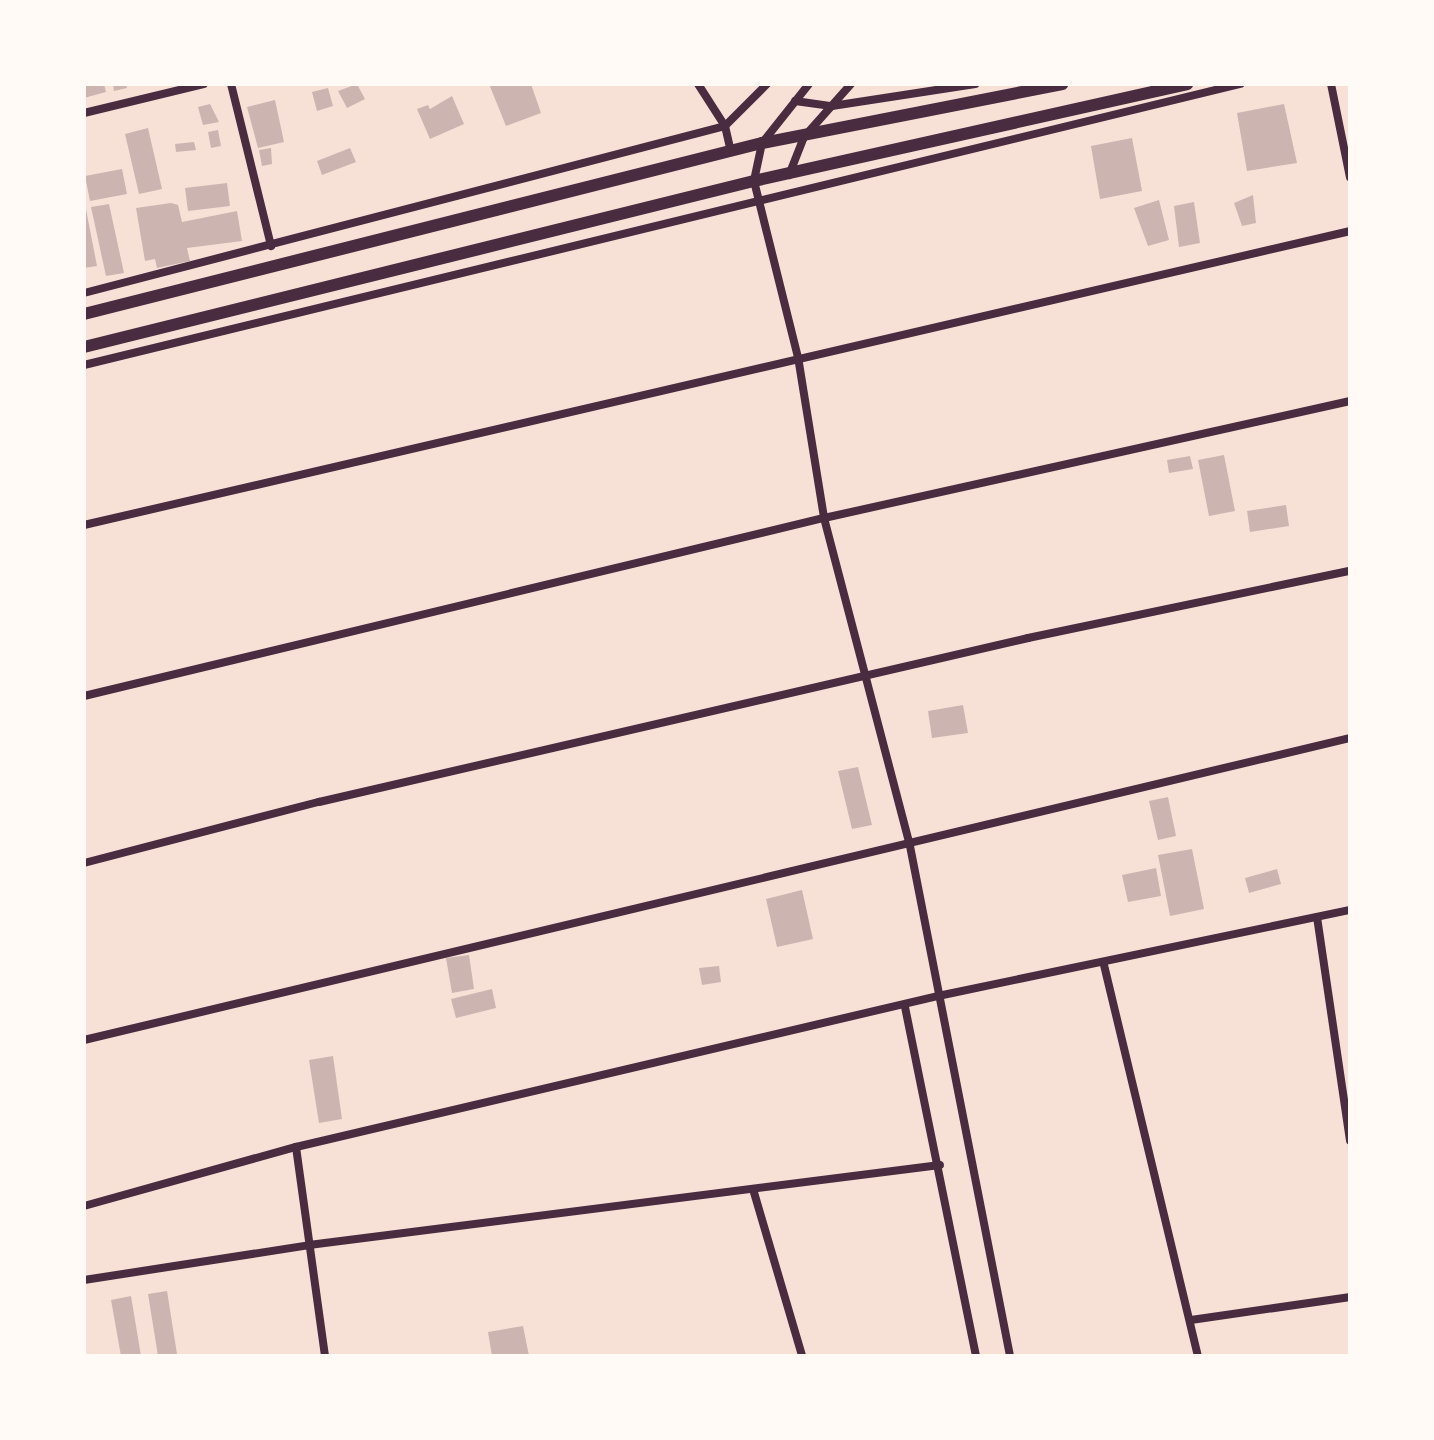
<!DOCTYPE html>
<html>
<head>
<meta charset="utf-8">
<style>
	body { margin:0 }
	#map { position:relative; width:1434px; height:1440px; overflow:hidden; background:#f7e1d7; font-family:Ubuntu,sans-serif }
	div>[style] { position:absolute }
	.building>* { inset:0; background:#ccb4b1 }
	.minor>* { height:8px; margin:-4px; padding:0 4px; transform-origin:4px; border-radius:4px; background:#4a2c40 }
	.tertiary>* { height:12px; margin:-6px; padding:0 6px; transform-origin:6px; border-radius:6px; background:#4a2c40 }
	span { translate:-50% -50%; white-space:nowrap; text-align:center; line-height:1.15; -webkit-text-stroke:6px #fffaf5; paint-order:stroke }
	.frame { position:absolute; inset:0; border:86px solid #fffaf5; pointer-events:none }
</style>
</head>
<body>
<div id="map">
	<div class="building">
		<div style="clip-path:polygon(84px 84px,104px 84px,106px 92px,84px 98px)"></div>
		<div style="clip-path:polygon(113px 84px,126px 84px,127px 88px,114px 91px)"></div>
		<div style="clip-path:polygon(357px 84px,365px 99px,347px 108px,338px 91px)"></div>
		<div style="clip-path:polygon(489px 84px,531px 84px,541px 113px,506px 126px)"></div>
		<div style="clip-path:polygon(328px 88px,333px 106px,317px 111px,312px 92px)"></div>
		<div style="clip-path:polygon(452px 96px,464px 124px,430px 139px,417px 109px,428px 105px,430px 109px)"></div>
		<div style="clip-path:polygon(275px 100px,284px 142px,258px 148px,247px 107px)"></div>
		<div style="clip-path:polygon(210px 104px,219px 122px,203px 125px,198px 107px)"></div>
		<div style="clip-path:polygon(1284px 104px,1297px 163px,1247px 171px,1237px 113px)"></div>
		<div style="clip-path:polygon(148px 128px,162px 189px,139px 194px,125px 134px)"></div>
		<div style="clip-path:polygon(218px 130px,221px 146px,211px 148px,208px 132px)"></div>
		<div style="clip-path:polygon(1132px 138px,1142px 191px,1100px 199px,1091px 146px)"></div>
		<div style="clip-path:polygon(194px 142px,196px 150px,176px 152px,175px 144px)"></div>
		<div style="clip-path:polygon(271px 148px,272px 164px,262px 166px,259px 150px)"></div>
		<div style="clip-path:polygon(350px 148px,356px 162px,322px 175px,317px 161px)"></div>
		<div style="clip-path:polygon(122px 169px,127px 194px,90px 201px,85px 176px)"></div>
		<div style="clip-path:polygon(227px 183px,230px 206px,188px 211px,185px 188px)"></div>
		<div style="clip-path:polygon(1253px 195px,1256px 223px,1242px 226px,1234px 203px)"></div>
		<div style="clip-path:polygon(84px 199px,97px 266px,84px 268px)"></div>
		<div style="clip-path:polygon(1159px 200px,1169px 240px,1148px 246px,1134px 208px)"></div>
		<div style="clip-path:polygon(1194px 202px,1200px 243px,1179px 247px,1174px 206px)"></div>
		<div style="clip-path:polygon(171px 203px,178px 205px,182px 222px,237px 211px,242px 241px,187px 248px,190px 261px,157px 268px,155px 259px,145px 261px,136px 208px)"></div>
		<div style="clip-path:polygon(109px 204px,124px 273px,106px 276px,91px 207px)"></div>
		<div style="clip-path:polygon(1224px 455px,1235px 511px,1209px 516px,1198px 460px)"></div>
		<div style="clip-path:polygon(1190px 456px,1193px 469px,1169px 473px,1167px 460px)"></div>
		<div style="clip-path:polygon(1286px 505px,1289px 526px,1250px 532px,1247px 511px)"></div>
		<div style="clip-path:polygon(963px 705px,968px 733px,932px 738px,928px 711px)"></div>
		<div style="clip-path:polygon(858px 767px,872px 825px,852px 829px,838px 771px)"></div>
		<div style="clip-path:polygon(1168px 797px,1176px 836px,1158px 840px,1149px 801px)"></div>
		<div style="clip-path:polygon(1192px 849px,1204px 909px,1170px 916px,1158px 855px)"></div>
		<div style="clip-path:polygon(1156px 868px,1161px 896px,1128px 902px,1122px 875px)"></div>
		<div style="clip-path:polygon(1277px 869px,1281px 884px,1249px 893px,1245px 878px)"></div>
		<div style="clip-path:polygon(802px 890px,813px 939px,777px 947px,766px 899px)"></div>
		<div style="clip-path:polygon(469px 955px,474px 989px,452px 993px,446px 958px)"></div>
		<div style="clip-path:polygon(719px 966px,721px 982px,702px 985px,699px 968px)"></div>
		<div style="clip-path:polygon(492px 989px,496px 1008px,456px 1018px,451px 999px)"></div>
		<div style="clip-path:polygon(333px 1056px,342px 1119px,319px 1123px,309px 1060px)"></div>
		<div style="clip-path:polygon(167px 1291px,177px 1354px,158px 1356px,148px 1294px)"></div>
		<div style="clip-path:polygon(131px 1296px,141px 1356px,121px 1356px,111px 1300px)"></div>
		<div style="clip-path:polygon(523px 1326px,529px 1356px,492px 1356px,488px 1332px)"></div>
	</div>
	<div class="minor">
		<div style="left:231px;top:84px;width:167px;rotate:76.1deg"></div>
		<div style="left:698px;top:84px;width:50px;rotate:57.3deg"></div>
		<div style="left:725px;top:126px;width:26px;rotate:77deg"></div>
		<div style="left:809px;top:84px;width:75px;rotate:128.5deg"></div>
		<div style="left:762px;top:143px;width:39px;rotate:102deg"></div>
		<div style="left:754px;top:181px;width:181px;rotate:76deg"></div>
		<div style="left:798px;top:357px;width:163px;rotate:80.8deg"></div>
		<div style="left:824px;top:518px;width:334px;rotate:75.3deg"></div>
		<div style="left:909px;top:841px;width:525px;rotate:78.9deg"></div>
		<div style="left:1331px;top:84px;width:95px;rotate:78.5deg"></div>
		<div style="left:795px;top:101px;width:37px;rotate:8deg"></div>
		<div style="left:832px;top:106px;width:145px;rotate:-8.7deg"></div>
		<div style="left:84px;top:113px;width:123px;rotate:-13.6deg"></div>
		<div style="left:789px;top:175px;width:41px;rotate:-68.5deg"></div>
		<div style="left:804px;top:137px;width:71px;rotate:-48.4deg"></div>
		<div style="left:84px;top:293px;width:662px;rotate:-14.6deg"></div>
		<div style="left:725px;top:126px;width:59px;rotate:-45deg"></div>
		<div style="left:84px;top:365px;width:1190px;rotate:-13.66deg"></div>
		<div style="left:84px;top:525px;width:1300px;rotate:-13.07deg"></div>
		<div style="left:84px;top:696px;width:761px;rotate:-13.53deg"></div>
		<div style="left:824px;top:518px;width:539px;rotate:-12.54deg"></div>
		<div style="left:84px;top:863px;width:243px;rotate:-14.6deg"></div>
		<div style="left:319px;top:802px;width:728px;rotate:-13.02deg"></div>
		<div style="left:1028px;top:638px;width:329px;rotate:-11.8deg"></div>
		<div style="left:1317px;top:917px;width:226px;rotate:81.6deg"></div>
		<div style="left:1104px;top:965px;width:402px;rotate:76.5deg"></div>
		<div style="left:905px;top:1007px;width:356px;rotate:78.5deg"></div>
		<div style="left:84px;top:1040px;width:1302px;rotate:-13.42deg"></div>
		<div style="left:296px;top:1147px;width:211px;rotate:82.1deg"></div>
		<div style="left:753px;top:1189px;width:174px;rotate:73.6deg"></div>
		<div style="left:84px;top:1206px;width:220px;rotate:-15.6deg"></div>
		<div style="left:296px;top:1147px;width:660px;rotate:-13.24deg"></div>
		<div style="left:938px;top:996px;width:421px;rotate:-11.8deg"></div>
		<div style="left:84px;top:1280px;width:228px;rotate:-8.8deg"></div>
		<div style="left:309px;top:1245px;width:636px;rotate:-7.23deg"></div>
		<div style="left:1191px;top:1320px;width:161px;rotate:-8.2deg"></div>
	</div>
	<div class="tertiary">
		<div style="left:84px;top:314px;width:699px;rotate:-14.16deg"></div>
		<div style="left:762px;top:143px;width:306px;rotate:-11.1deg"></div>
		<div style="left:84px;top:347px;width:690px;rotate:-13.92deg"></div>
		<div style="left:754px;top:181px;width:444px;rotate:-12.6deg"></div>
	</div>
	<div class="frame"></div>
</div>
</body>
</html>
